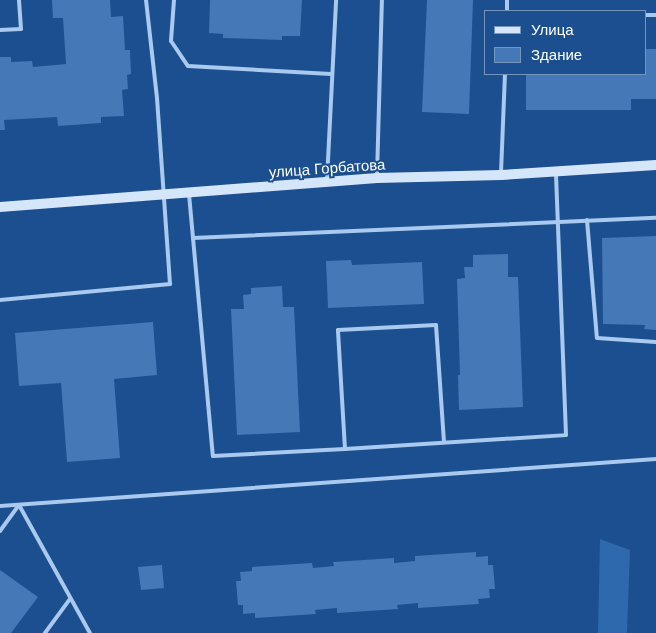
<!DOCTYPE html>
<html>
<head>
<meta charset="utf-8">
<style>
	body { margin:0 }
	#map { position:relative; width:656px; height:633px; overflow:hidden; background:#1b4f8f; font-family:Helvetica,sans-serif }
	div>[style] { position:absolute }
	.green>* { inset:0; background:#2e69ad }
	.building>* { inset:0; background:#4478b7 }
	.service>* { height:4px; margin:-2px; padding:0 2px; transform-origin:2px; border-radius:2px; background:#a9c9ee }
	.secondary>* { height:10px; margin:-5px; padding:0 5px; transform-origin:5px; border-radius:5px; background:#d6e6fa }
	span { translate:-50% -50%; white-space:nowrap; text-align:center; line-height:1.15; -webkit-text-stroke:4px #1b4f8f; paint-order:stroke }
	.street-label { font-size:15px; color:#fff }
	.legend { position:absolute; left:484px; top:10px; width:162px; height:65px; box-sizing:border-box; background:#1b4f8f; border:1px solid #7695bc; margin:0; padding:6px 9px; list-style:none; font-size:15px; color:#fff }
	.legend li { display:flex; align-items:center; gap:10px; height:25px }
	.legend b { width:25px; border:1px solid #7695bc }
</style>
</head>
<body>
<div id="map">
	<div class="green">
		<div style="clip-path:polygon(600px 539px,630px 550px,627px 633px,598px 633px)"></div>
	</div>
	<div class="building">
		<div style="clip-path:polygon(52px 0,110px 0,111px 17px,123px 16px,125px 50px,130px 50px,131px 74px,127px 75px,128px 89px,122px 90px,124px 116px,101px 117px,101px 123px,58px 126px,57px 117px,4px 120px,5px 130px,0 130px,0 57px,11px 57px,11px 62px,32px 61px,33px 67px,66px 64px,63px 18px,53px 18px)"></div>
		<div style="clip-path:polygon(210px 0,302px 0,300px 36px,282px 36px,282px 40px,223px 38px,223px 34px,209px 33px)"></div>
		<div style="clip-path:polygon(427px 0,473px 0,469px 114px,422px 112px)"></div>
		<div style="clip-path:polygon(645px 49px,656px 49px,656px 99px,631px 99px,631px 110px,526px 110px,526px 74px,645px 74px)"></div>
		<div style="clip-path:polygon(656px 236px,656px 330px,644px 329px,645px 325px,603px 324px,602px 238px)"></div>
		<div style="clip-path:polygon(508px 254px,508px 277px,518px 277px,523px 407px,459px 410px,458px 375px,460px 375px,457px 279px,465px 278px,464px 267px,473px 267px,473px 255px)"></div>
		<div style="clip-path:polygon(351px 260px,352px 265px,422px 262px,424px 304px,328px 308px,326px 261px)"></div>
		<div style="clip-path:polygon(282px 286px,283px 307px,294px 307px,300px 432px,237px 435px,231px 309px,244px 309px,243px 295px,251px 294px,251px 288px)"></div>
		<div style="clip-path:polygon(153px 322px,157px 375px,114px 379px,120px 458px,67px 462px,61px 383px,19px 386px,15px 333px)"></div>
		<div style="clip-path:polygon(476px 552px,476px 557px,488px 556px,488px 565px,493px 565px,495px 589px,489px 589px,490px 598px,478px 599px,479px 604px,418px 608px,418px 603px,397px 605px,398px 609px,337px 613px,337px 608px,315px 610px,316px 614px,255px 618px,255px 613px,243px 614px,243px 605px,238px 605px,236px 581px,241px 581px,240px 572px,252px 571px,252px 567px,312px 563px,313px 568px,334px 566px,333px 562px,394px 558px,394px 563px,415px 561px,415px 556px)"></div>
		<div style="clip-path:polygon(162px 565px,164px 588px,141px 590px,138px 567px)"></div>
		<div style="clip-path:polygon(0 570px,38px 597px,11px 633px,0 633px)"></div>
	</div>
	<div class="service">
		<div style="left:174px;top:0;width:41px;rotate:94.2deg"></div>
		<div style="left:171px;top:41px;width:30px;rotate:56deg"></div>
		<div style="left:188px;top:66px;width:143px;rotate:3.2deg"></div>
		<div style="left:507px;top:11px;width:11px;rotate:-90deg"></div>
		<div style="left:645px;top:15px;width:11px"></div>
		<div style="left:0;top:30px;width:21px;rotate:-3deg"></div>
		<div style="left:21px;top:29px;width:29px;rotate:-94deg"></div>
		<div style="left:501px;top:173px;width:99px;rotate:-87.7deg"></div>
		<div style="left:377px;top:176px;width:176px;rotate:-88.4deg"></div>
		<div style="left:327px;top:180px;width:180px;rotate:-87.1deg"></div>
		<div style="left:189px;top:194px;width:263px;rotate:84.8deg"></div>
		<div style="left:213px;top:456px;width:132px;rotate:-3deg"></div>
		<div style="left:345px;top:449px;width:221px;rotate:-3.6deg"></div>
		<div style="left:566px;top:435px;width:263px;rotate:-92.2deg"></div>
		<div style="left:587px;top:220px;width:118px;rotate:85.2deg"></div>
		<div style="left:597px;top:338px;width:59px;rotate:3.9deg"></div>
		<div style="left:193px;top:238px;width:463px;rotate:-2.5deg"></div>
		<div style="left:0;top:300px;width:171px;rotate:-5.4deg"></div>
		<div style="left:170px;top:284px;width:186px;rotate:-94deg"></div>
		<div style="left:157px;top:98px;width:99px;rotate:-96.4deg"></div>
		<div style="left:345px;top:449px;width:119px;rotate:-93.4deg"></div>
		<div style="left:338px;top:330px;width:98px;rotate:-2.9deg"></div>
		<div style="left:436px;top:325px;width:117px;rotate:86.1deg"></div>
		<div style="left:19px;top:505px;width:146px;rotate:61deg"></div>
		<div style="left:0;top:506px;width:658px;rotate:-4.1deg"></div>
		<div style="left:0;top:531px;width:32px;rotate:-54deg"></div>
		<div style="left:45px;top:633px;width:42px;rotate:-53.7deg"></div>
	</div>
	<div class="secondary">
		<div style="left:0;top:207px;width:378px;rotate:-4.4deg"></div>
		<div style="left:377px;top:178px;width:124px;rotate:-1.4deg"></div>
		<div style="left:501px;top:175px;width:155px;rotate:-3.7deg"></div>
	</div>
	<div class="street-label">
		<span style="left:327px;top:168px;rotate:-4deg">улица Горбатова</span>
	</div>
	<ul class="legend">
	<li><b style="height:6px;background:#d6e6fa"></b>Улица</li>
	<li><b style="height:14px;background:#4478b7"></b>Здание</li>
	</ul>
</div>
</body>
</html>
